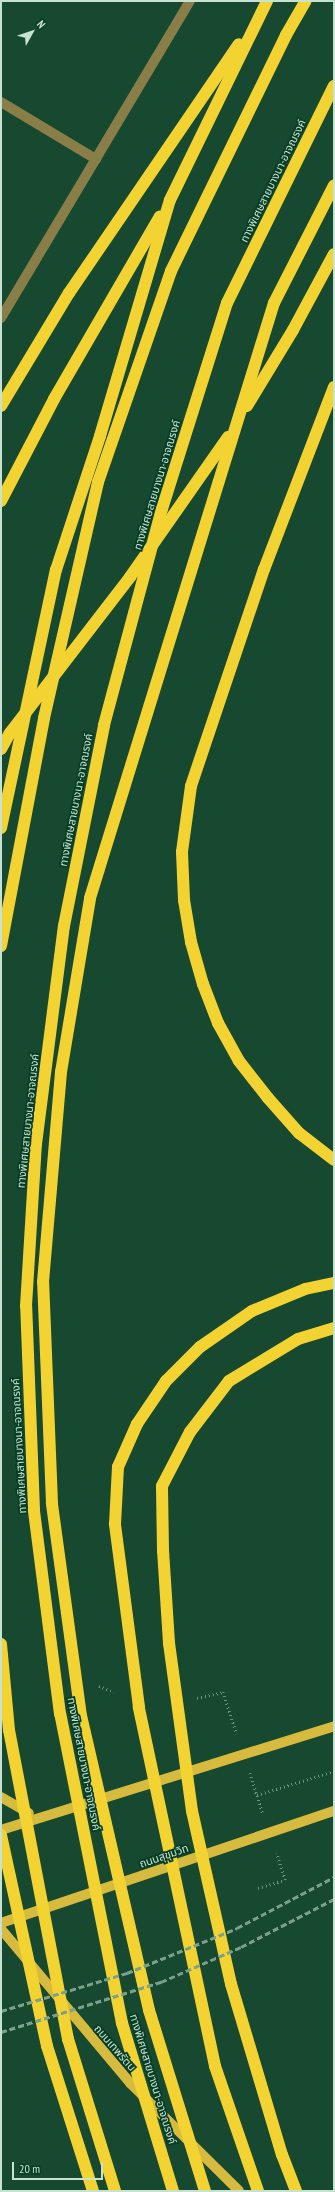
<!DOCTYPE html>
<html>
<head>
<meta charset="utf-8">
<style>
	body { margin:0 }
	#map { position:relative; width:335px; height:2192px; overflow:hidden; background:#16492f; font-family:"PT Sans Narrow","Noto Sans Thai",sans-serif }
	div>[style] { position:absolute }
	.path>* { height:2.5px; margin-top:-1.25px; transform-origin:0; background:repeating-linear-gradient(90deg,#6e947f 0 1px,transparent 0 4px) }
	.minor>* { height:10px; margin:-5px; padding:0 5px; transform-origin:5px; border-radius:5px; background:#8a7e48 }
	.major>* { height:10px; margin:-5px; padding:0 5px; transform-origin:5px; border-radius:5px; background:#d6bb3e }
	.highway>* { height:12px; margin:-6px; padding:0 6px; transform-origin:6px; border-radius:6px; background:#f3d331 }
	.rail>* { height:3px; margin-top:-1.5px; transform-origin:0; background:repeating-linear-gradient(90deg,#7ba08b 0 6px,transparent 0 9px) }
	span { translate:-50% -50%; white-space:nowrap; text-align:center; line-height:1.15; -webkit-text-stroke:3.5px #073e25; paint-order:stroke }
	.street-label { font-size:11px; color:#c8e2d1 }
	.frame { position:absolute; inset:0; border:2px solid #c8e2d1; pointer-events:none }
	.north { position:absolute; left:12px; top:12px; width:40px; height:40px; -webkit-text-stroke:3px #073e25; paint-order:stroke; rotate:50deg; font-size:11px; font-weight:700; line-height:16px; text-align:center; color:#c8e2d1 }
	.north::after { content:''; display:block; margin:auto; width:14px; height:18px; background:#c8e2d1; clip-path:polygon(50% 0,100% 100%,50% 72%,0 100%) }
	.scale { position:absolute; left:12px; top:2162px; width:91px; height:18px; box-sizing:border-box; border:2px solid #c8e2d1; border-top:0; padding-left:5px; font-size:12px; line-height:14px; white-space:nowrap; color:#c8e2d1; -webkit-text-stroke:3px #073e25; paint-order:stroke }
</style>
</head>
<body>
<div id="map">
	<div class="path">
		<div style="left:99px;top:1686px;width:16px;rotate:22deg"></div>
		<div style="left:197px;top:1698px;width:27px;rotate:-13deg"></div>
		<div style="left:223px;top:1692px;width:44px;rotate:71.6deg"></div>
		<div style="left:250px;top:1773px;width:43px;rotate:72.4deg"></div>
		<div style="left:257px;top:1795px;width:81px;rotate:-17.3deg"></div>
		<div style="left:258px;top:1888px;width:28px;rotate:-17deg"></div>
		<div style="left:285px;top:1880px;width:28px;rotate:-108deg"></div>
	</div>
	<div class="minor">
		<div style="left:1px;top:102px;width:111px;rotate:31deg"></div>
		<div style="left:1px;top:318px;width:369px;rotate:-59.2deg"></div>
	</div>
	<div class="major">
		<div style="left:1px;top:1797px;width:32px;rotate:30deg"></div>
		<div style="left:1px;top:1830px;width:349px;rotate:-17.3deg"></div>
		<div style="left:1px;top:1923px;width:351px;rotate:-18.6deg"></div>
		<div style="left:1px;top:1929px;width:201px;rotate:50deg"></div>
		<div style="left:130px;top:2083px;width:153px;rotate:44.7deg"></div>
	</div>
	<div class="highway">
		<div style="left:334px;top:387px;width:195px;rotate:111deg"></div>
		<div style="left:264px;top:569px;width:229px;rotate:108.6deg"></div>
		<div style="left:191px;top:786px;width:67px;rotate:97.8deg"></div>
		<div style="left:182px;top:852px;width:48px;rotate:87.6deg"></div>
		<div style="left:184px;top:900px;width:43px;rotate:80.5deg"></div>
		<div style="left:191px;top:942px;width:44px;rotate:74.1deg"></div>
		<div style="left:203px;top:984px;width:42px;rotate:69deg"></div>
		<div style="left:218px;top:1023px;width:43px;rotate:61.1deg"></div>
		<div style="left:239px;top:1061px;width:47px;rotate:51.9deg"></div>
		<div style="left:268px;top:1098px;width:47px;rotate:48.5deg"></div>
		<div style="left:299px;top:1133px;width:44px;rotate:37.6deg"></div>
		<div style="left:1px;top:406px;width:132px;rotate:-59deg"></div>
		<div style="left:69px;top:293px;width:301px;rotate:-55.7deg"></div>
		<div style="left:247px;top:406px;width:89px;rotate:-58.8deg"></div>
		<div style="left:293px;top:330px;width:86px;rotate:-61.7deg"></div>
		<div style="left:1px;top:501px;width:115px;rotate:-62.5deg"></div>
		<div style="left:54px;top:399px;width:211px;rotate:-59.9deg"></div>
		<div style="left:1px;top:749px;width:18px;rotate:-61deg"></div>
		<div style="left:10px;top:733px;width:197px;rotate:-52.4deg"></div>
		<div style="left:130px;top:577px;width:171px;rotate:-55deg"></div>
		<div style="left:1px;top:828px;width:264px;rotate:-78deg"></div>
		<div style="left:56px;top:570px;width:141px;rotate:-71.8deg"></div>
		<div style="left:100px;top:436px;width:246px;rotate:-73.5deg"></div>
		<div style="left:170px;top:200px;width:221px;rotate:-64deg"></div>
		<div style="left:1px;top:946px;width:232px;rotate:-79.3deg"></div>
		<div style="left:44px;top:718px;width:242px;rotate:-77.1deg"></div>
		<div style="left:98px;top:482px;width:223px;rotate:-70.9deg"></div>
		<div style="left:171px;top:271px;width:263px;rotate:-64deg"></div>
		<div style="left:286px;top:35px;width:39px;rotate:-60deg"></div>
		<div style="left:1px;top:1644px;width:86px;rotate:84.7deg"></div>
		<div style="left:9px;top:1730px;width:315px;rotate:79.2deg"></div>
		<div style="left:68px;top:2039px;width:159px;rotate:72.8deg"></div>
		<div style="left:1px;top:1835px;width:216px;rotate:77.7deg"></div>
		<div style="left:47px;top:2046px;width:152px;rotate:72.4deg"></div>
		<div style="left:173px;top:2191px;width:176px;rotate:-106.9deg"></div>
		<div style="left:122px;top:2023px;width:315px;rotate:-101.3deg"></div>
		<div style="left:60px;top:1714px;width:206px;rotate:-97.3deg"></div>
		<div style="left:34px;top:1510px;width:204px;rotate:-92.2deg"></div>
		<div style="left:26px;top:1306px;width:162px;rotate:-86.5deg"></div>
		<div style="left:36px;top:1144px;width:220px;rotate:-82.7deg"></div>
		<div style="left:64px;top:926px;width:205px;rotate:-78.7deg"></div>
		<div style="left:104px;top:725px;width:224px;rotate:-75deg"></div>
		<div style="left:162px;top:509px;width:216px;rotate:-72.5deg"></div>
		<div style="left:227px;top:303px;width:242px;rotate:-63.8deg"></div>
		<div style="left:205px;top:2191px;width:189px;rotate:-107.2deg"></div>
		<div style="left:149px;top:2010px;width:302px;rotate:-103deg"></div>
		<div style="left:81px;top:1716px;width:215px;rotate:-97.8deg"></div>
		<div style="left:52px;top:1503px;width:221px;rotate:-92.3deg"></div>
		<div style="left:43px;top:1282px;width:211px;rotate:-85.1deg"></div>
		<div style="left:61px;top:1072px;width:176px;rotate:-80.5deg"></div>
		<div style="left:90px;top:898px;width:623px;rotate:-72.82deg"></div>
		<div style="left:274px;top:303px;width:132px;rotate:-63deg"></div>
		<div style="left:258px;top:2191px;width:132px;rotate:-109deg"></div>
		<div style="left:215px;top:2066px;width:367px;rotate:-102deg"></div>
		<div style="left:139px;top:1707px;width:185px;rotate:-97.5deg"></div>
		<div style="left:115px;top:1524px;width:57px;rotate:-87deg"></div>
		<div style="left:118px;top:1467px;width:47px;rotate:-66.2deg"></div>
		<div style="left:137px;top:1424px;width:52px;rotate:-56deg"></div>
		<div style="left:166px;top:1381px;width:48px;rotate:-45deg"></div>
		<div style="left:200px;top:1347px;width:63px;rotate:-34.7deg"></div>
		<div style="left:252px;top:1311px;width:57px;rotate:-22.5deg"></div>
		<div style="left:305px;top:1289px;width:30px;rotate:-12deg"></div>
		<div style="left:296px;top:2191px;width:39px;rotate:-111deg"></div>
		<div style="left:282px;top:2155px;width:178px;rotate:-106.6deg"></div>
		<div style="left:231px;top:1984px;width:177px;rotate:-102.7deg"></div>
		<div style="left:192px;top:1811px;width:170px;rotate:-97.8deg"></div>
		<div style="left:169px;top:1643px;width:92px;rotate:-93.7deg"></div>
		<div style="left:163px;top:1551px;width:65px;rotate:-90.9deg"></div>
		<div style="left:162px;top:1486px;width:61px;rotate:-62.6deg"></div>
		<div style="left:190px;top:1432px;width:64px;rotate:-52.6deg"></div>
		<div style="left:229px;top:1381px;width:81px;rotate:-31.3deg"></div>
		<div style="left:298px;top:1339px;width:38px;rotate:-17deg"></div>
	</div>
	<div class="rail">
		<div style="left:1px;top:2011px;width:132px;rotate:-16.8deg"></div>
		<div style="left:127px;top:1973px;width:119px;rotate:-22.2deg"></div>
		<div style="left:237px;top:1928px;width:110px;rotate:-27.7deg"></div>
		<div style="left:1px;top:2032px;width:168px;rotate:-17.4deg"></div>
		<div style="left:161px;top:1982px;width:87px;rotate:-23.6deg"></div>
		<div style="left:241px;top:1947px;width:105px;rotate:-27.3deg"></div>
	</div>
	<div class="street-label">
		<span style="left:273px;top:181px;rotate:-64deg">ทางพิเศษสายบางนา-อาจณรงค์</span>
		<span style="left:157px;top:485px;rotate:-73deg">ทางพิเศษสายบางนา-อาจณรงค์</span>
		<span style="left:76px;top:800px;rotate:-79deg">ทางพิเศษสายบางนา-อาจณรงค์</span>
		<span style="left:28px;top:1121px;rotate:-84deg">ทางพิเศษสายบางนา-อาจณรงค์</span>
		<span style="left:19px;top:1446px;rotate:-93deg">ทางพิเศษสายบางนา-อาจณรงค์</span>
		<span style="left:84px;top:1764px;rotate:79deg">ทางพิเศษสายบางนา-อาจณรงค์</span>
		<span style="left:164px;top:1856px;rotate:-19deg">ถนนสุขุมวิท</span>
		<span style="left:115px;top:2048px;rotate:49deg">ถนนเทพรัตน</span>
		<span style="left:153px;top:2079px;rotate:73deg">ทางพิเศษสายบางนา-อาจณรงค์</span>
	</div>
	<div class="frame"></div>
	<div class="north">N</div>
	<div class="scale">20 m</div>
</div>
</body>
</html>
